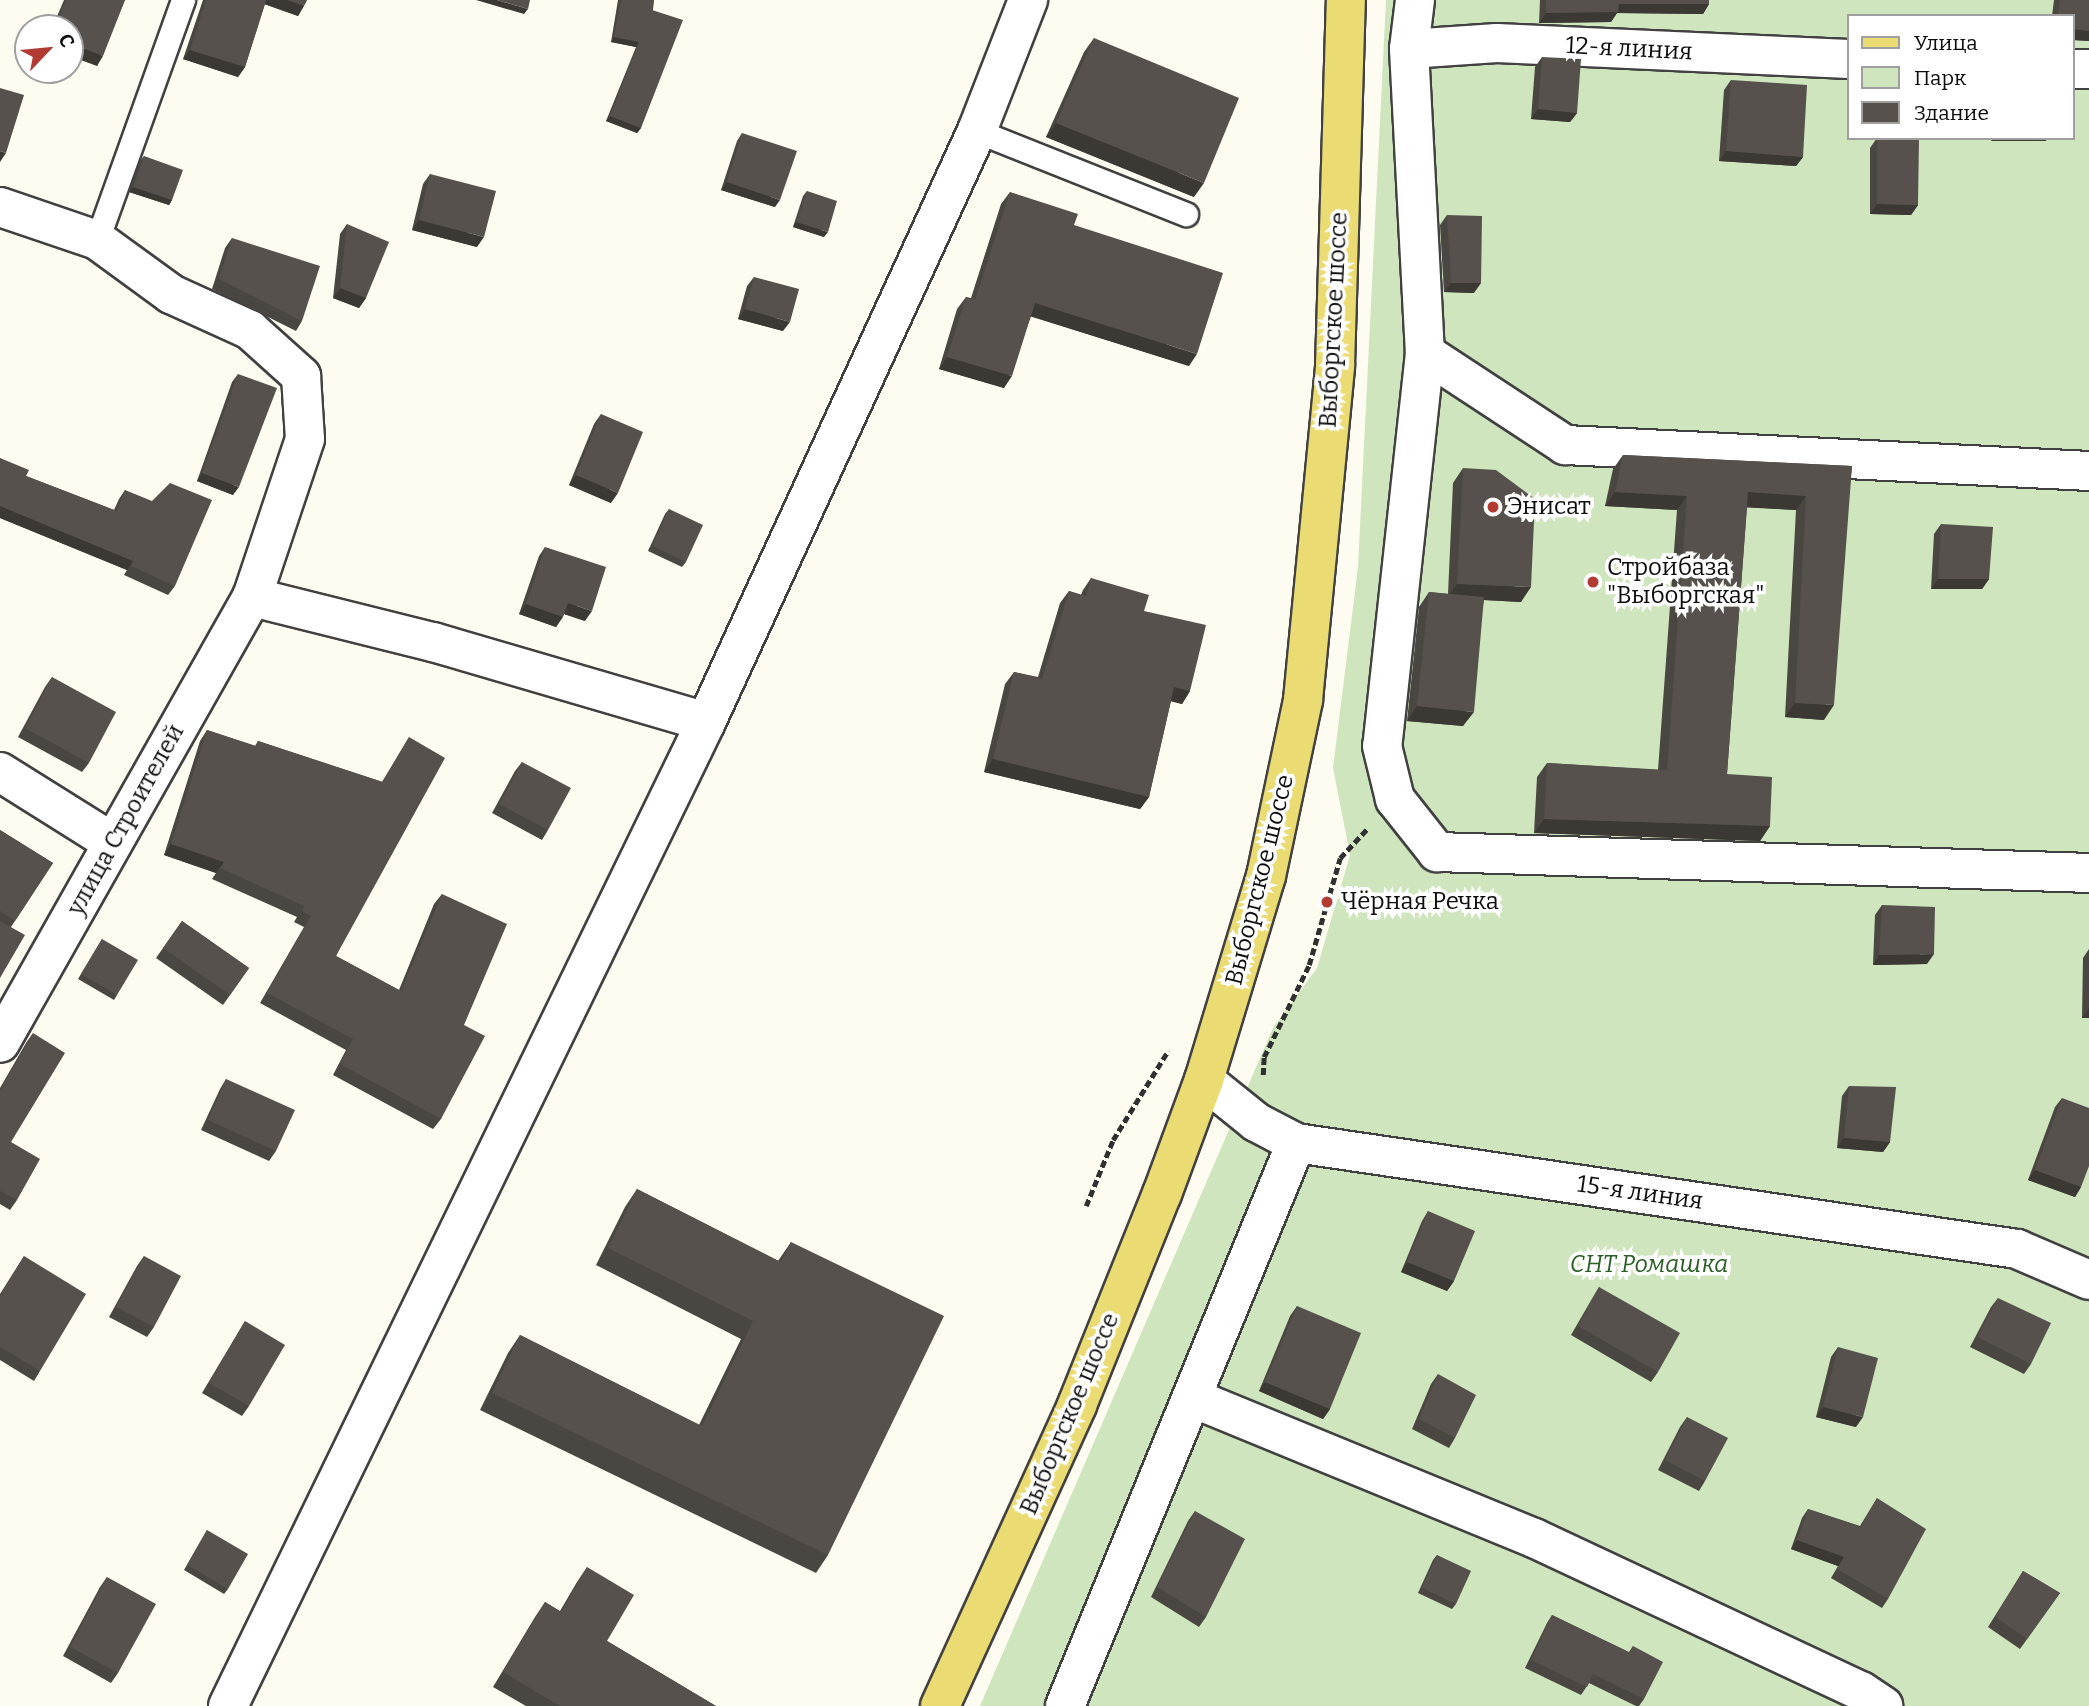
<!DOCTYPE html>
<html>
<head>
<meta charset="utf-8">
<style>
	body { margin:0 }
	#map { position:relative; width:2089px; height:1706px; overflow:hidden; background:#fefcf1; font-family:Bitter,serif }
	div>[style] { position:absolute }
	.green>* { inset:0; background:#cee5bd }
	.path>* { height:4.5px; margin-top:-2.25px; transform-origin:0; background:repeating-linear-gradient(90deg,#303030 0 7px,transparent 0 10.5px) }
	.roads { filter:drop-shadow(2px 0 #414141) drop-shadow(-2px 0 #414141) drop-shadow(0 2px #414141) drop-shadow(0 -2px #414141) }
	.lane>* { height:23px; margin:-11.5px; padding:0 11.5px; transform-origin:11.5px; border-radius:11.5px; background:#fff }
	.street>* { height:38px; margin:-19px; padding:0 19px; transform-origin:19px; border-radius:19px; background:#fff }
	.primary>* { height:38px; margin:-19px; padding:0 19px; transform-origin:19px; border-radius:19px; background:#ebdb73 }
	.wall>* { inset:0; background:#4a4641 }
	.shaded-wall>* { inset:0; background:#3c3935 }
	.building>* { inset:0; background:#56514c }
	.dots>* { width:19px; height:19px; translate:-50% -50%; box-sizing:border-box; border:4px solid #fff; border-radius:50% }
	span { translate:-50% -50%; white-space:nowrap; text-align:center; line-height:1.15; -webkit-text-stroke:7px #fff; paint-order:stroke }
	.street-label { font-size:24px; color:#0e0e0e }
	.poi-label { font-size:24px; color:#0e0e0e }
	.left { translate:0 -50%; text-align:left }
	.park-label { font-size:24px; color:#2a6025; font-style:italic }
	.legend { position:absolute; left:1847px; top:14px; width:228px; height:126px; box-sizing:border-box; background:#fff; border:2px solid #9f9f9f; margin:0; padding:9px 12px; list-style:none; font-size:21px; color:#0e0e0e }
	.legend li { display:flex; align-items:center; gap:14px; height:35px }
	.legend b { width:35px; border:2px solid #9f9f9f }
	.north { position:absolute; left:14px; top:14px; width:70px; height:70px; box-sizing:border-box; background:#fff; border:2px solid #9f9f9f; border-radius:50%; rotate:64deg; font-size:19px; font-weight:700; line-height:28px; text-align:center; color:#0e0e0e }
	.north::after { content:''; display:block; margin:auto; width:24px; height:32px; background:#b13b33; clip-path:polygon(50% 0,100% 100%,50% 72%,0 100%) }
</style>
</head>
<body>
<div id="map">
	<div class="green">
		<div style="clip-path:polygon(evenodd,1386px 0,2089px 0,2089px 1706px,980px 1706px,1273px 1028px,1317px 968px,1350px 855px,1333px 768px,1358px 567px,1386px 0,1849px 16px,2073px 16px,2073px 138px,1849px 138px,1849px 16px)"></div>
	</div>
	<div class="path">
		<div style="left:1263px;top:1075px;width:18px;rotate:-87deg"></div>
		<div style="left:1264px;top:1057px;width:102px;rotate:-63.9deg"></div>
		<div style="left:1309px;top:965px;width:111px;rotate:-73.8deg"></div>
		<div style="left:1340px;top:858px;width:40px;rotate:-47deg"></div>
		<div style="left:1086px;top:1206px;width:71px;rotate:-67.8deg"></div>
		<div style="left:1113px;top:1140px;width:105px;rotate:-58.3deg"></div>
	</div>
	<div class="roads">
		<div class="lane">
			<div style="left:977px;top:131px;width:225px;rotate:21.7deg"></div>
			<div style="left:97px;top:240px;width:255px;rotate:-70.3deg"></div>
		</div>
		<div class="street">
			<div style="left:1415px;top:0;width:49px;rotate:97deg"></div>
			<div style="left:1409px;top:49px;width:304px;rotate:87deg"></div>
			<div style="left:1425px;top:353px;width:395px;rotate:96.2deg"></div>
			<div style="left:1382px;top:746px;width:55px;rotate:76.2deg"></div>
			<div style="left:1395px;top:799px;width:68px;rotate:51.6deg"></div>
			<div style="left:1437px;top:852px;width:652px;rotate:1.84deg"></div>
			<div style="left:1409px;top:49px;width:88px;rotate:-3.9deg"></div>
			<div style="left:1497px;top:43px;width:352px;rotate:2.6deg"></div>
			<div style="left:2073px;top:69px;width:16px"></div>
			<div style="left:0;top:207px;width:102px;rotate:18.8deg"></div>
			<div style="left:97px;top:240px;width:92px;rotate:36.1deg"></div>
			<div style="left:171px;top:294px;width:87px;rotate:24.5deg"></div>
			<div style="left:250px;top:330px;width:69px;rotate:42deg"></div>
			<div style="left:301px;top:376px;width:63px;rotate:86.4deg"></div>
			<div style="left:305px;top:439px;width:167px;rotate:108.5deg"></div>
			<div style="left:252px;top:597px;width:512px;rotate:119.47deg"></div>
			<div style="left:1425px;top:353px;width:168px;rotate:33.3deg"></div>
			<div style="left:1565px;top:445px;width:525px;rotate:2.84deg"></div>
			<div style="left:252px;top:597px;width:187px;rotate:14deg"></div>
			<div style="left:433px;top:642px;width:284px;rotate:16.3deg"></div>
			<div style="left:0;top:772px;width:133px;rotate:32.1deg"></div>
			<div style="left:1204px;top:1080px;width:67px;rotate:38.9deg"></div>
			<div style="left:1256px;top:1122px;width:45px;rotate:27.7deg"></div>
			<div style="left:1296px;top:1143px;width:729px;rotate:8.36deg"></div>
			<div style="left:2017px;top:1249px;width:78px;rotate:23.3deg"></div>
			<div style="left:1195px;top:1399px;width:366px;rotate:22.3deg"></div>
			<div style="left:1534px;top:1538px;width:361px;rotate:25.1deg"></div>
			<div style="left:1861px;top:1691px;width:27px;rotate:34deg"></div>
			<div style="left:228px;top:1706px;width:1094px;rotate:-64.09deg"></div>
			<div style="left:706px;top:722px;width:650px;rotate:-65.37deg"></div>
			<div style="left:977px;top:131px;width:141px;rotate:-68.7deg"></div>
			<div style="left:1065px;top:1706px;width:609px;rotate:-67.69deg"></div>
		</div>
		<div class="primary">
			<div style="left:940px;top:1706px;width:331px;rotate:-65.5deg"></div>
			<div style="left:1077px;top:1405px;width:227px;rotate:-68.1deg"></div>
			<div style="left:1162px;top:1194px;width:121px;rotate:-69.8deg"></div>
			<div style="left:1204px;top:1080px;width:213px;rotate:-73.1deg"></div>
			<div style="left:1266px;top:876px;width:180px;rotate:-78.1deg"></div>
			<div style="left:1303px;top:700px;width:336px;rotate:-84.5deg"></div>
			<div style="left:1335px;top:366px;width:366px;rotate:-88.3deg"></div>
		</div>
	</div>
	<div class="wall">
		<div style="clip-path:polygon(64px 0,125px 0,97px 66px,70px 28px,52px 28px)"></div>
		<div style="clip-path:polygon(203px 0,307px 0,298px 16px,265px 4px,245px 67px,238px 77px,183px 59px)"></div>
		<div style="clip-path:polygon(618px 0,654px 0,641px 128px,637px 133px,606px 121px,636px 47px,611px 42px)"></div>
		<div style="clip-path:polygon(1540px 0,1709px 0,1709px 4px,1703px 14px,1617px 13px,1611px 22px,1539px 23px)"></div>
		<div style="clip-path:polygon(2054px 0,2089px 0,2089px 41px,2073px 40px,2073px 16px,2052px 16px)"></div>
		<div style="clip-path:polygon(1094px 38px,1194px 197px,1046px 137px,1084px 52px)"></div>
		<div style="clip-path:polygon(1542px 57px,1577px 113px,1570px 122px,1531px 119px,1535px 67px)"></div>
		<div style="clip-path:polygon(1731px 80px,1803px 157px,1796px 166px,1719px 161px,1724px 90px)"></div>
		<div style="clip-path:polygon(742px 133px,775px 207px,721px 190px,737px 141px)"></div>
		<div style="clip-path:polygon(1877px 138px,1918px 205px,1911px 215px,1870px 214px,1870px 148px)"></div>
		<div style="clip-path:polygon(144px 156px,172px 200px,169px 205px,129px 192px,140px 161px)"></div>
		<div style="clip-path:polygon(430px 174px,477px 247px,412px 230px,423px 184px)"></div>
		<div style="clip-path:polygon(807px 191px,824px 237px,793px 227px,803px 196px)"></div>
		<div style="clip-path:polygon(1010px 192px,1189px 366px,1031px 316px,1004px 388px,939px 369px,957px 309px,966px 297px,971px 298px,1001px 204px)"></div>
		<div style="clip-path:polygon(1447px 215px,1474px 293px,1444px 292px,1440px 225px)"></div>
		<div style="clip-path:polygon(347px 224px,366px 298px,359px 308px,333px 298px,340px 234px)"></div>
		<div style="clip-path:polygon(232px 238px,302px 321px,296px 331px,212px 289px,225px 248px)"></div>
		<div style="clip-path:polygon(754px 277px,783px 331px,738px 319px,747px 286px)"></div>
		<div style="clip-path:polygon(238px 374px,233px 495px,197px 481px,232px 382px)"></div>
		<div style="clip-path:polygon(601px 414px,611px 503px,569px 485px,594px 424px)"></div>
		<div style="clip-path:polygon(1623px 455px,1852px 466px,1824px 720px,1785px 717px,1796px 510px,1747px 507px,1727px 774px,1770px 826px,1760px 841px,1534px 833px,1537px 777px,1547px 763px,1658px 770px,1677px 510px,1605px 506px,1613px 469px)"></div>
		<div style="clip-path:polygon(0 458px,26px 476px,114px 510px,119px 499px,125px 490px,175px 586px,168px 595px,124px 575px,127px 570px,0 518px)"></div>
		<div style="clip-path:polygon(1463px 468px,1521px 602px,1484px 600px,1463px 726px,1407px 721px,1419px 607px,1429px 592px,1448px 594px,1453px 483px)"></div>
		<div style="clip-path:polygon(669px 509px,686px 562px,682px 567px,648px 551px,665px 514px)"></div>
		<div style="clip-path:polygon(1941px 524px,1989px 579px,1982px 589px,1931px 589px,1934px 534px)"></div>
		<div style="clip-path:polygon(545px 547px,585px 621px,564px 614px,556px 627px,519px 614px,539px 556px)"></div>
		<div style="clip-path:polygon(1091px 578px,1144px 611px,1190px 691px,1182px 704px,1171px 701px,1149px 797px,1140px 809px,984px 772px,1005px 684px,1014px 672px,1038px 677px,1060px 603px,1069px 591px,1081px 595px,1083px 590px)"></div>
		<div style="clip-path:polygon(52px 677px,89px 763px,82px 772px,18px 737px,45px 687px)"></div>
		<div style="clip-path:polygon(207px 730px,255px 746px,258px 741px,382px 782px,409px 737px,336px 956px,399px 990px,434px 904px,442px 894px,464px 1025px,441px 1119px,433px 1129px,333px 1075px,346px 1050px,260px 1003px,304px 927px,294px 922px,297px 917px,212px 879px,216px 873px,164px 855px,200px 741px)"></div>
		<div style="clip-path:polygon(522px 762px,548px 830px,542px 840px,492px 813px,515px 771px)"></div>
		<div style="clip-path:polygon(0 830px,53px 863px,11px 927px,0 978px)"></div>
		<div style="clip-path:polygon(1882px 905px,1927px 964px,1873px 965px,1875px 915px)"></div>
		<div style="clip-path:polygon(182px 921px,249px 968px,223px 1005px,156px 958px)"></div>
		<div style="clip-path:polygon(102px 939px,117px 995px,114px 1000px,78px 979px)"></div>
		<div style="clip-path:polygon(2089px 949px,2089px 1018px,2082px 1018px,2083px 958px)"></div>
		<div style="clip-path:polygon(33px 1033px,11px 1142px,17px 1200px,10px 1210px,0 1204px,0 1088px,26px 1043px)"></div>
		<div style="clip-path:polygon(226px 1079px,276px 1151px,269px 1161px,201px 1130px,220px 1089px)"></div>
		<div style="clip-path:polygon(1849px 1086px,1890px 1142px,1883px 1152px,1837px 1148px,1842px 1096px)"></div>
		<div style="clip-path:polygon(2062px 1098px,2081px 1187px,2075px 1197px,2028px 1180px,2055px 1107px)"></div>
		<div style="clip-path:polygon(637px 1189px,778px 1261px,791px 1242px,828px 1555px,816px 1573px,480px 1410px,508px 1353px,520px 1335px,699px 1425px,741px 1339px,596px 1265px,625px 1207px)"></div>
		<div style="clip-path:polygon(1428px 1211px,1454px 1281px,1447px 1291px,1401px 1272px,1422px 1221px)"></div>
		<div style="clip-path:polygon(24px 1256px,40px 1371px,34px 1381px,0 1360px,0 1294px)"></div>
		<div style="clip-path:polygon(144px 1256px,154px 1327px,147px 1337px,109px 1317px,137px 1266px)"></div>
		<div style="clip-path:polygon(1599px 1287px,1658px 1372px,1651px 1382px,1571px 1335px,1593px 1297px)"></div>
		<div style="clip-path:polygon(1998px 1298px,2031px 1364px,2024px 1374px,1970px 1347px,1991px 1307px)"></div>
		<div style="clip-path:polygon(1297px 1306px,1330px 1409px,1323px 1419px,1259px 1391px,1290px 1316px)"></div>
		<div style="clip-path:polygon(245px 1321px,249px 1406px,242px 1416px,202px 1393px)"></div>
		<div style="clip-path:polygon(1838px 1347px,1856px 1427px,1816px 1417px,1831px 1357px)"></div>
		<div style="clip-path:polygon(1438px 1374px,1455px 1438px,1449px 1448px,1412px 1429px,1431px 1384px)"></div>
		<div style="clip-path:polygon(1687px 1417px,1705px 1481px,1699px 1491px,1658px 1470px,1680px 1427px)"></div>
		<div style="clip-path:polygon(1877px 1498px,1888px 1599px,1882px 1608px,1831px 1578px,1838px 1566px,1791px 1549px,1802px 1518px,1808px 1509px,1860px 1526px)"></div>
		<div style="clip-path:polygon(1195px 1511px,1206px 1617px,1199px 1627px,1151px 1597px,1188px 1521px)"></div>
		<div style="clip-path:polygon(207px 1530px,228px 1589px,224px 1594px,184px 1570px)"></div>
		<div style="clip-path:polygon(1437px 1555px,1456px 1604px,1452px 1609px,1418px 1593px,1433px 1560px)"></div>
		<div style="clip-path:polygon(587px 1567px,607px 1641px,716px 1706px,526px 1706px,493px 1687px,535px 1617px,545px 1602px,560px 1611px,577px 1582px)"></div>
		<div style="clip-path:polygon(2023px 1571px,2060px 1593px,2020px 1649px,1988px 1627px)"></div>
		<div style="clip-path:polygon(107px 1577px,118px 1673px,111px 1683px,63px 1656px,100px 1587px)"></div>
		<div style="clip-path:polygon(1552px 1615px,1629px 1652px,1633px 1646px,1644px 1699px,1639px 1706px,1636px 1706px,1589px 1683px,1581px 1695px,1525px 1668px,1547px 1623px)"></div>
	</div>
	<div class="shaded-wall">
		<div style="clip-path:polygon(263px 0,287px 0,304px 6px,298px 16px,261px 3px)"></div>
		<div style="clip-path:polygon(476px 0,497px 0,528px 9px,524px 14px)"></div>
		<div style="clip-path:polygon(1619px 4px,1709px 4px,1703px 14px,1617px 13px,1611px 22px,1539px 23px,1546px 13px)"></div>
		<div style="clip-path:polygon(2073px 29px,2089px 31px,2089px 41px,2073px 40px)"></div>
		<div style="clip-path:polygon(614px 37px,639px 42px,636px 47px,611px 42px)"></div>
		<div style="clip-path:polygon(70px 43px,103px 56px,97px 66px,70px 56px)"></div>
		<div style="clip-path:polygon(190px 50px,245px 67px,238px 77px,183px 59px)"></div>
		<div style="clip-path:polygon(1538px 109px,1577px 113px,1570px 122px,1531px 119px)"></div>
		<div style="clip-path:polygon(610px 116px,641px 128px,637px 133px,606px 121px)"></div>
		<div style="clip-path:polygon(1056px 123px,1204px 183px,1194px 197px,1046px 137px)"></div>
		<div style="clip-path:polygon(1993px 138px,2047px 138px,2046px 141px,1991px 141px)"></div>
		<div style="clip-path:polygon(0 151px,6px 153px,0 162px)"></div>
		<div style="clip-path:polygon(1726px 151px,1803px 157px,1796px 166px,1719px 161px)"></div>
		<div style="clip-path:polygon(727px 182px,780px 200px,775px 207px,721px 190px)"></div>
		<div style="clip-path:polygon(133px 187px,172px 200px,169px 205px,129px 192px)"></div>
		<div style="clip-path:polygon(1877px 204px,1918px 205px,1911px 215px,1870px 214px)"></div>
		<div style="clip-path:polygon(419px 220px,484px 237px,477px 247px,412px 230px)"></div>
		<div style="clip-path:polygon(796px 222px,828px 232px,824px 237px,793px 227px)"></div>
		<div style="clip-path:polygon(1451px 283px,1481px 283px,1474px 293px,1444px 292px)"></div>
		<div style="clip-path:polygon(340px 288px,366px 298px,359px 308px,333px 298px)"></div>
		<div style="clip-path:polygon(1035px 303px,1197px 354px,1189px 366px,1026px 315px)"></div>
		<div style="clip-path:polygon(745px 309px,790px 322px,783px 331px,738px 319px)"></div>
		<div style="clip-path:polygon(947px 357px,1012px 376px,1004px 388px,939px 369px)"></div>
		<div style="clip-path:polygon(202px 473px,239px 487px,233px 495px,197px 481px)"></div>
		<div style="clip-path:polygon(576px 475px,618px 493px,611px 503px,569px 485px)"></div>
		<div style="clip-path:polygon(1615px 492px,1687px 496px,1677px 510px,1605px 506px)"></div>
		<div style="clip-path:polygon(1748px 492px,1806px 496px,1796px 510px,1738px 507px)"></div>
		<div style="clip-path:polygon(0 506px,133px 561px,127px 570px,0 518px)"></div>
		<div style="clip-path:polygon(1938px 579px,1989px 579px,1982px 589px,1931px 589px)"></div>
		<div style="clip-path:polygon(1457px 584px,1531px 587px,1521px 602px,1447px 598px)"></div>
		<div style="clip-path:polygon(568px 603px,592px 611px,585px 621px,561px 613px)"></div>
		<div style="clip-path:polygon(526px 604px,563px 617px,556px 627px,519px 614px)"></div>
		<div style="clip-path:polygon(1174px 687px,1190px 691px,1182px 704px,1166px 700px)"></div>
		<div style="clip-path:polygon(1795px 703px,1834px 705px,1824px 720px,1785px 717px)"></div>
		<div style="clip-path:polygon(1417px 706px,1474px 712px,1463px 726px,1407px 721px)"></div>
		<div style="clip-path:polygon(993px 759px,1149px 797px,1140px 809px,984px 772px)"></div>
		<div style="clip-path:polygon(1544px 819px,1770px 826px,1760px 841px,1534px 833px)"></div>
		<div style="clip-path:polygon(171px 844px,224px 862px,216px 873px,164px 855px)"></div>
		<div style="clip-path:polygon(1934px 954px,1927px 964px,1873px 965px,1879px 955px)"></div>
		<div style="clip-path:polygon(2089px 1008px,2089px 1018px,2082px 1018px)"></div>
		<div style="clip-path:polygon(1844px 1138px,1890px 1142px,1883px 1152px,1837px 1148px)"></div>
		<div style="clip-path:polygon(2035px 1170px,2081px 1187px,2075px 1197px,2028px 1180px)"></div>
		<div style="clip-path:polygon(1407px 1262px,1454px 1281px,1447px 1291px,1401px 1272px)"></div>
		<div style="clip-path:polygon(1265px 1382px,1330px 1409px,1323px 1419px,1259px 1391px)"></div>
		<div style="clip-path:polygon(1823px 1407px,1863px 1417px,1856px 1427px,1816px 1417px)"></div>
		<div style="clip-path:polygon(1797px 1540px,1844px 1557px,1838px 1566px,1791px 1549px)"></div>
	</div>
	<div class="building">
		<div style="clip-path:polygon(66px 0,125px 0,103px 56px,70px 43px,70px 28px,55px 28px)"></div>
		<div style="clip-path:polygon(206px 0,266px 0,245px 67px,190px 50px)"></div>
		<div style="clip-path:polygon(287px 0,307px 0,304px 6px)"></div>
		<div style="clip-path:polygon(497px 0,530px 0,528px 9px)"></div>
		<div style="clip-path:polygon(621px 0,654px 0,652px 10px,683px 20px,641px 128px,610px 116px,639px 42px,614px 37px)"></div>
		<div style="clip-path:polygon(1546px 0,1709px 0,1709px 4px,1619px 4px,1618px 12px,1546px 13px)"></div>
		<div style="clip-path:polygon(2060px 0,2089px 0,2089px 31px,2073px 29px,2073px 16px,2058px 16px)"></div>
		<div style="clip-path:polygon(1094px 38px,1239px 98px,1204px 183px,1056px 123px)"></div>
		<div style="clip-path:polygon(1542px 57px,1581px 59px,1577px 113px,1538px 109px)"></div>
		<div style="clip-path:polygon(1731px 80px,1807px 85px,1803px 157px,1726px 151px)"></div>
		<div style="clip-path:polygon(0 88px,24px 95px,6px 153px,0 151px)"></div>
		<div style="clip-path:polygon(742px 133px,797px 151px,780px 200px,727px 182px)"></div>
		<div style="clip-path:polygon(1877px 138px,1919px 138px,1918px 205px,1877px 204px)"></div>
		<div style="clip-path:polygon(144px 156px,183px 170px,172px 200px,133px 187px)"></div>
		<div style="clip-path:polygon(430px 174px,496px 191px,484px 237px,419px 220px)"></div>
		<div style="clip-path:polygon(807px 191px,837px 201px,828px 232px,796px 222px)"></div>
		<div style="clip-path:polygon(1010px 192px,1078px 214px,1074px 225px,1223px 273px,1197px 354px,1035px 303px,1012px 376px,947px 357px,966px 297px,975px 300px)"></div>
		<div style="clip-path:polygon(1447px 215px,1482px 216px,1481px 283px,1451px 283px)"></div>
		<div style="clip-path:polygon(347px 224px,389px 242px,366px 298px,340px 288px)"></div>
		<div style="clip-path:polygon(232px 238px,320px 266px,302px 321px,219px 279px)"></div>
		<div style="clip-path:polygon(754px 277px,799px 289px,790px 322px,745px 309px)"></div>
		<div style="clip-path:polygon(238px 374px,277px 388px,239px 487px,202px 473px)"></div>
		<div style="clip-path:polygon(601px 414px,643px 432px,618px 493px,576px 475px)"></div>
		<div style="clip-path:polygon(1623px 455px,1852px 466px,1834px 705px,1795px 703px,1806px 496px,1748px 492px,1727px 774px,1772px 777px,1770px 826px,1544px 819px,1547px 763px,1667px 770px,1687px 496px,1615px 492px)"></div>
		<div style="clip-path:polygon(0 458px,29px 470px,26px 476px,117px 511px,125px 490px,152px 501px,170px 483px,212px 500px,175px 586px,131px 566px,133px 561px,0 506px)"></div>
		<div style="clip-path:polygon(1463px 468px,1496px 470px,1535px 499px,1531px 587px,1457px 584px)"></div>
		<div style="clip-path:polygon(669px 509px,703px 525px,686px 562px,652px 546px)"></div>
		<div style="clip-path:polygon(1941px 524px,1993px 527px,1989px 579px,1938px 579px)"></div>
		<div style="clip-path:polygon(545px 547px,606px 567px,592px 611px,568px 603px,563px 617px,526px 604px)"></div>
		<div style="clip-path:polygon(1091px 578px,1149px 595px,1144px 611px,1206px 625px,1190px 691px,1174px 687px,1149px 797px,993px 759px,1014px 672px,1042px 679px,1069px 591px,1086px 596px)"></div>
		<div style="clip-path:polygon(1429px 592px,1484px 597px,1474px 712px,1417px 706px)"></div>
		<div style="clip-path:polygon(52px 677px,116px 712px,89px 763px,25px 728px)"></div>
		<div style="clip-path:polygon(207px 730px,256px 746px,258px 741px,383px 782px,409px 737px,445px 758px,336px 956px,401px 991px,442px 894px,507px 924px,464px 1025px,485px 1036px,441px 1119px,340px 1064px,353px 1039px,267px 993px,311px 916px,302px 911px,304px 906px,220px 868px,224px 862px,171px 844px)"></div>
		<div style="clip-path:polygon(522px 762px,571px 788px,548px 830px,499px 804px)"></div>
		<div style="clip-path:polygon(0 830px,53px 863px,15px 921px,0 911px)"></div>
		<div style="clip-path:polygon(1882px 905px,1935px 907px,1934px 954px,1879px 955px)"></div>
		<div style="clip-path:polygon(0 921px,25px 935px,0 978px)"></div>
		<div style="clip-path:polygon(182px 921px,249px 968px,230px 995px,163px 948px)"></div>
		<div style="clip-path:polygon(102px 939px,138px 960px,117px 995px,81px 974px)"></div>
		<div style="clip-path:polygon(33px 1033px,65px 1053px,11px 1142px,40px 1159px,17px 1200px,0 1191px,0 1090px)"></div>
		<div style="clip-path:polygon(226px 1079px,295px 1110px,276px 1151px,208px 1120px)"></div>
		<div style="clip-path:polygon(1849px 1086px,1896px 1087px,1890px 1142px,1844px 1138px)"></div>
		<div style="clip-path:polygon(2062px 1098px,2089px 1108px,2089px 1166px,2081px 1187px,2035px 1170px)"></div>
		<div style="clip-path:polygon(637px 1189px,781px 1262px,791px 1242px,944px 1316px,828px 1555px,492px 1393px,520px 1335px,702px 1426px,753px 1321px,608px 1248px)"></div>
		<div style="clip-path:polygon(1428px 1211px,1475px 1231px,1454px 1281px,1407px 1262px)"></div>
		<div style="clip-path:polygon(24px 1256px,86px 1294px,40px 1371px,0 1347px,0 1296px)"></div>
		<div style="clip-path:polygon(144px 1256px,181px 1276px,154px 1327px,116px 1307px)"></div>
		<div style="clip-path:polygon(1599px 1287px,1680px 1333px,1658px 1372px,1578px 1326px)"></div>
		<div style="clip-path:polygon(1998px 1298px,2051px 1323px,2031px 1364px,1977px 1337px)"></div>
		<div style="clip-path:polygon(1297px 1306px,1361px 1333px,1330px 1409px,1265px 1382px)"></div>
		<div style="clip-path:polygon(245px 1321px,285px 1345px,249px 1406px,209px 1383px)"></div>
		<div style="clip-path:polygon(1838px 1347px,1878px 1358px,1863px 1417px,1823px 1407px)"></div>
		<div style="clip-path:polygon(1438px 1374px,1476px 1395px,1455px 1438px,1419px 1419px)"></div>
		<div style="clip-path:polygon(1687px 1417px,1728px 1438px,1705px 1481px,1665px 1460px)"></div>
		<div style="clip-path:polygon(1877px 1498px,1926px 1529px,1888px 1599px,1837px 1569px,1844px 1557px,1797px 1540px,1808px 1509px,1861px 1527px)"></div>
		<div style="clip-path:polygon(1195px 1511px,1245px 1539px,1206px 1617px,1157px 1587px)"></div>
		<div style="clip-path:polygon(207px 1530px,248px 1554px,228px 1589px,187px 1565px)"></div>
		<div style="clip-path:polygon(1437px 1555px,1471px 1571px,1456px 1604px,1422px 1588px)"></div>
		<div style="clip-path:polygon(587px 1567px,634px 1595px,607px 1641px,716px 1706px,560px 1706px,503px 1672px,545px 1602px,561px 1612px)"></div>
		<div style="clip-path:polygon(2023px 1571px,2060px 1593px,2027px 1639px,1995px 1617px)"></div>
		<div style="clip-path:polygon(107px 1577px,156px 1604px,118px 1673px,70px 1647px)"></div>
		<div style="clip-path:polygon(1552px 1615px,1630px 1653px,1633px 1646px,1663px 1662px,1644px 1699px,1593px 1674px,1587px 1687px,1531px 1660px)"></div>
	</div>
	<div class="dots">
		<div style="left:1493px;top:507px;background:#b13b33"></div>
		<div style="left:1593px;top:582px;background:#b13b33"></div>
		<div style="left:1327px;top:902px;background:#b13b33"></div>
	</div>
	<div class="street-label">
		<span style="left:1629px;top:49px;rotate:3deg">12-я линия</span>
		<span style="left:1334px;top:320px;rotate:-87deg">Выборгское шоссе</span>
		<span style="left:126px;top:820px;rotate:-61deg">улица Строителей</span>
		<span style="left:1260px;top:880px;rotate:-76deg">Выборгское шоссе</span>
		<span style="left:1640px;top:1193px;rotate:8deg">15-я линия</span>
		<span style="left:1070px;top:1414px;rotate:-67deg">Выборгское шоссе</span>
	</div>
	<div class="poi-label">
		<span class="left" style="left:1507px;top:507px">Энисат</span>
		<span class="left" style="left:1607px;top:582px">Стройбаза<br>"Выборгская"</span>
		<span class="left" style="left:1341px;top:902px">Чёрная Речка</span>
	</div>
	<div class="park-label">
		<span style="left:1649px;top:1265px">СНТ Ромашка</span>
	</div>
	<ul class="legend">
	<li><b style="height:9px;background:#ebdb73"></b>Улица</li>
	<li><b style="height:19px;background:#cee5bd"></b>Парк</li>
	<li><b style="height:19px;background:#56514c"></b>Здание</li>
	</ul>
	<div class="north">С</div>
</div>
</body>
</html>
